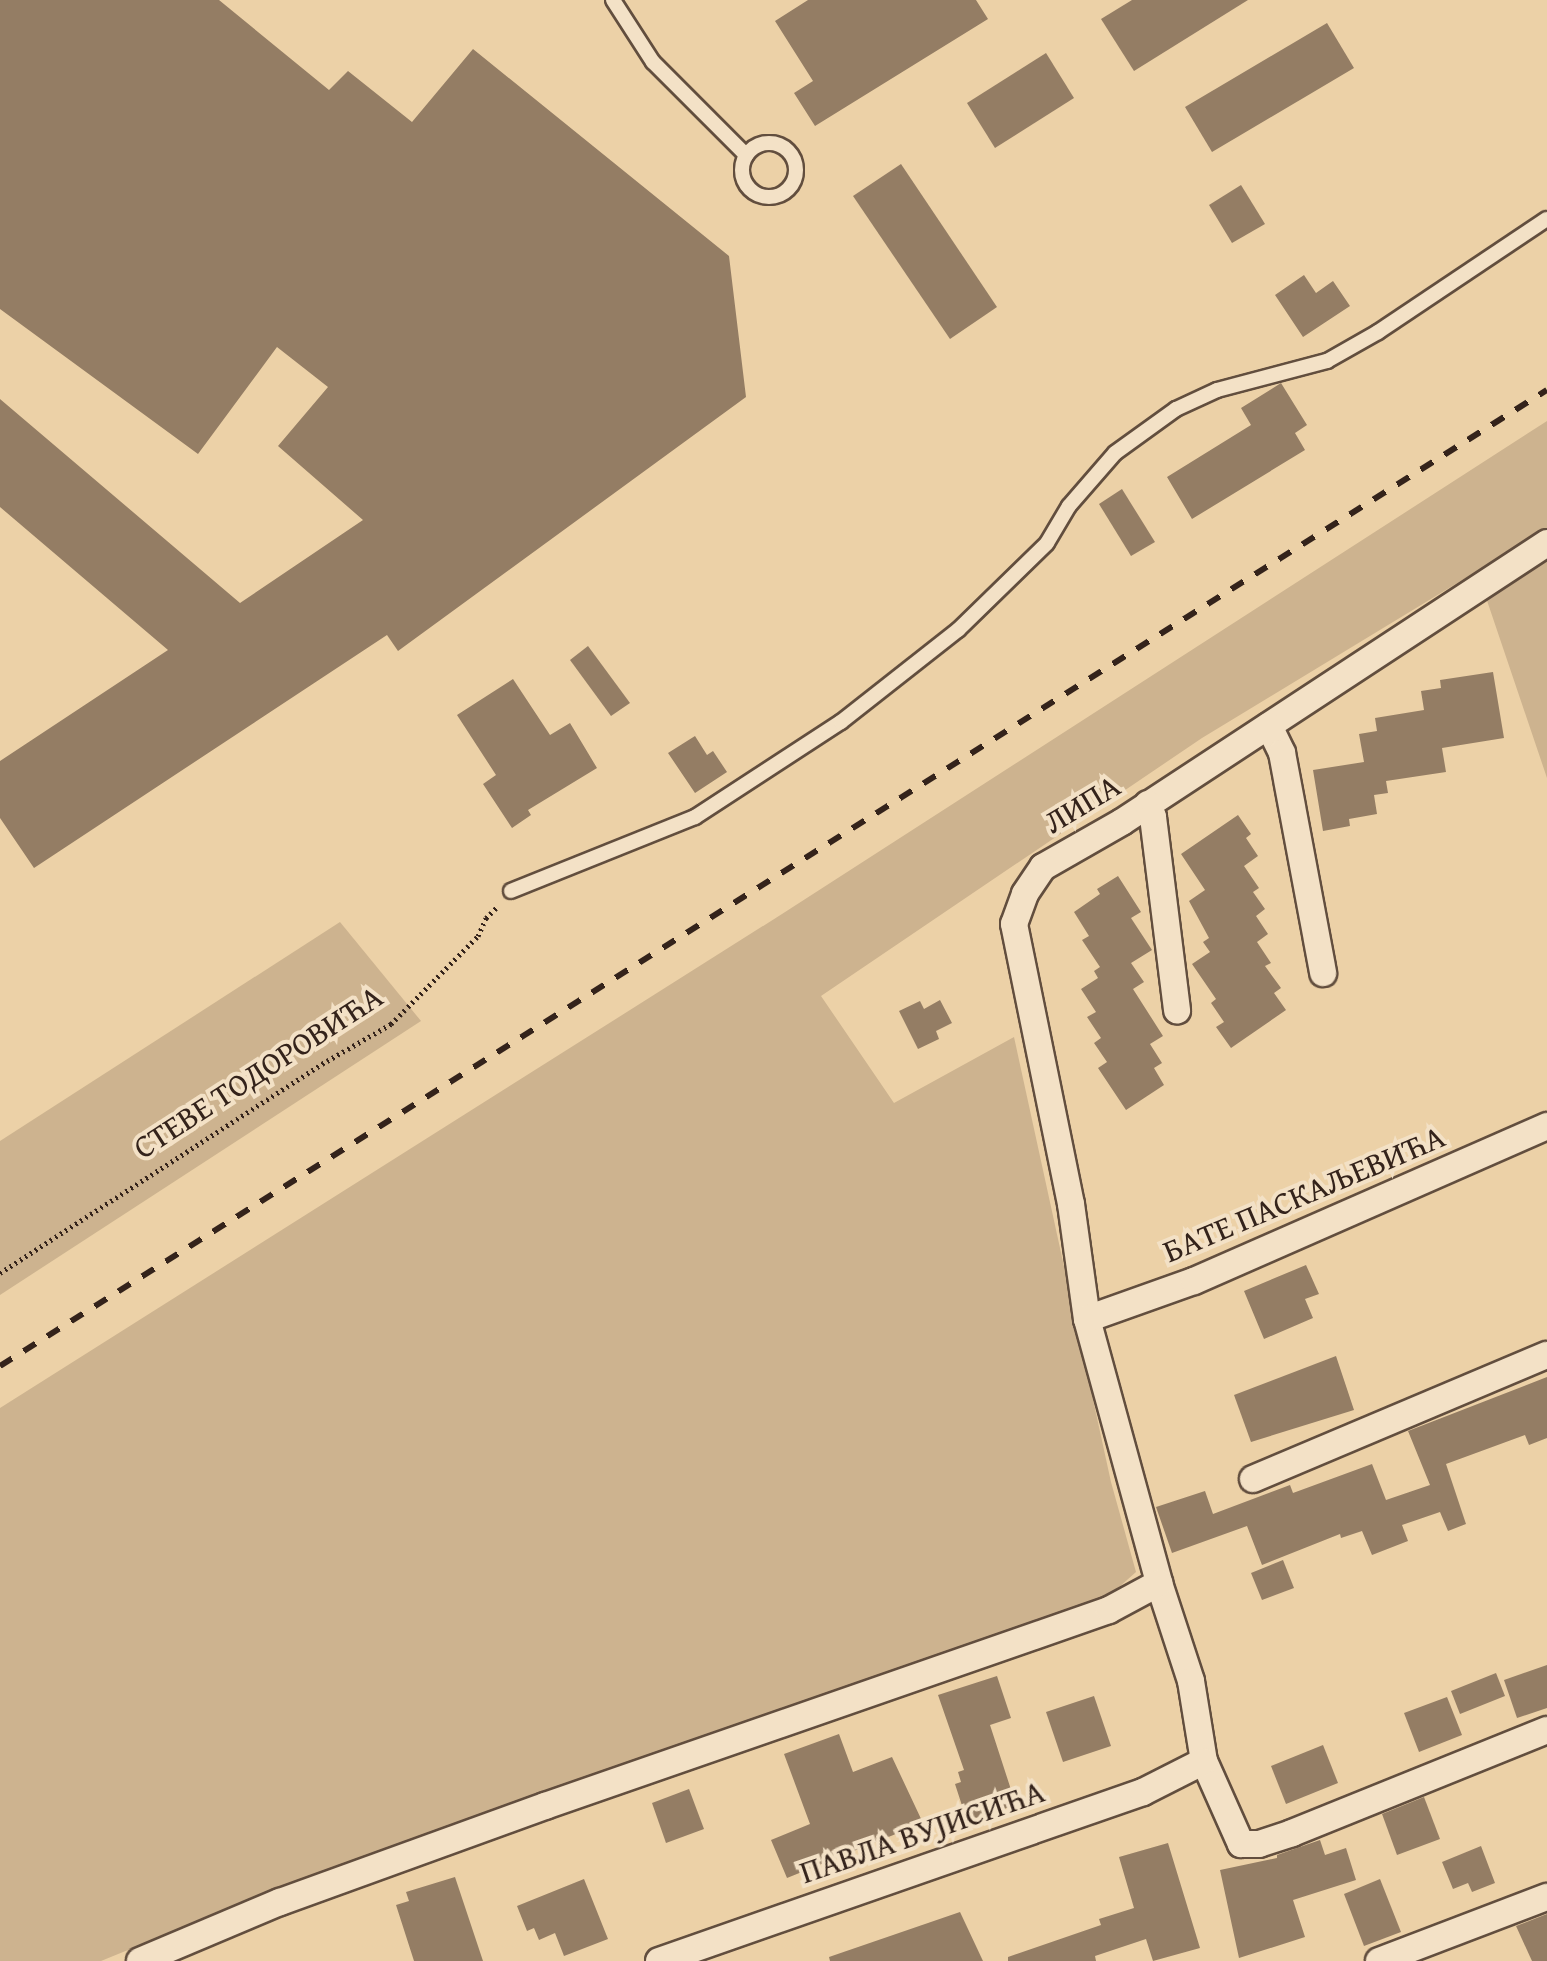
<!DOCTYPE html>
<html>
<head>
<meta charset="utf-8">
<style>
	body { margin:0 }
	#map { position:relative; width:1547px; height:1961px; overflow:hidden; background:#ecd1a7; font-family:"Gentium Book Plus",serif }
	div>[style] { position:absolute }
	.green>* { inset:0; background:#cdb38f }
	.building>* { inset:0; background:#947d64 }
	.path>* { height:5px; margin-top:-2.5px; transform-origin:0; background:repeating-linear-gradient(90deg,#34231b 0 2px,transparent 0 6px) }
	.roads { filter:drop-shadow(2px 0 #624e3e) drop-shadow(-2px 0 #624e3e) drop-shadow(0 2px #624e3e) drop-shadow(0 -2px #624e3e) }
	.lane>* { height:14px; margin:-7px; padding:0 7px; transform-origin:7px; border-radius:7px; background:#f3e1c6 }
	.lane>.ring { margin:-7px; padding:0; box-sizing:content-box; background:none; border:14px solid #f3e1c6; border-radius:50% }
	.street>* { height:26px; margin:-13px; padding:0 13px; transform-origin:13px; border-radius:13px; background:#f3e1c6 }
	.rail>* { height:6px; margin-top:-3px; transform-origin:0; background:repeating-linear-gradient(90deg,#34231b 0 14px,transparent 0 28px) }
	span { translate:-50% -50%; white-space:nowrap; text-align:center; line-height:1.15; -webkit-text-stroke:8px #f3e1c6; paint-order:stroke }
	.street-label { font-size:32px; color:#34231b }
</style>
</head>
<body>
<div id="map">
	<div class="green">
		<div style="clip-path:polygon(1547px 421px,1547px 778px,1477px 571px,1202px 738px,821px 996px,894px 1103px,1014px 1037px,1111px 1482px,1136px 1572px,1109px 1596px,709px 1733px,307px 1877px,101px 1961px,0 1961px,0 1408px,782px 914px)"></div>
		<div style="clip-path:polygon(340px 922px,421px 1021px,0 1295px,0 1141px)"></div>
	</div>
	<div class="building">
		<div style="clip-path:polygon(0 0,219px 0,329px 90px,348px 71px,412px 122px,473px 49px,729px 256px,746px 397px,398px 651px,387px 635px,34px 868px,0 818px,0 761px,168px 650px,0 507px,0 399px,240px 603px,363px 520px,278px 446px,328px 387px,277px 347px,198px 454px,0 309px)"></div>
		<div style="clip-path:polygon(808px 0,976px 0,988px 19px,815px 126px,794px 93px,813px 81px,775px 21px)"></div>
		<div style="clip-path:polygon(1132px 0,1248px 0,1134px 71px,1101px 19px)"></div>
		<div style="clip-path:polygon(1327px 23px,1354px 68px,1212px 152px,1185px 107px)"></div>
		<div style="clip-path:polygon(1046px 53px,1074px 98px,995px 148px,967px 103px)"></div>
		<div style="clip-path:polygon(901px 164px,997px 307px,950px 339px,853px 196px)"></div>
		<div style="clip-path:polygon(1241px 185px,1265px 224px,1232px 243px,1209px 205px)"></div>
		<div style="clip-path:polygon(1304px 275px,1316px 293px,1333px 281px,1350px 306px,1303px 337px,1275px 295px)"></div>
		<div style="clip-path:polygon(1281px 383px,1307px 425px,1295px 433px,1305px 450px,1192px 519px,1167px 477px,1251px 425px,1241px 408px)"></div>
		<div style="clip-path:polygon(1122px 489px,1155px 542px,1131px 556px,1099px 504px)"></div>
		<div style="clip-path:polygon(588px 646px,630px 703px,611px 716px,570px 660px)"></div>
		<div style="clip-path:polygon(1493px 672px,1504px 738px,1442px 748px,1446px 772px,1386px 781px,1388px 793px,1374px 795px,1377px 814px,1349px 819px,1350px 826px,1323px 831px,1313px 770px,1364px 762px,1359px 734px,1377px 731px,1375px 718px,1424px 710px,1421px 691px,1441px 688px,1440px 680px)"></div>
		<div style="clip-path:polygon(513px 679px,550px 735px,570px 723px,597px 768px,528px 810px,531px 815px,512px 828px,483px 784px,496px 775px,457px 715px)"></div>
		<div style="clip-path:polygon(695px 736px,707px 755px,713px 751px,727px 772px,695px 793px,668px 753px)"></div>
		<div style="clip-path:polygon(1238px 815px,1251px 834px,1246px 838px,1258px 856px,1244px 866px,1259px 888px,1253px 892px,1265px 909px,1256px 916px,1268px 934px,1257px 942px,1271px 963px,1265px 966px,1281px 988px,1274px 993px,1286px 1010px,1231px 1048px,1216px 1027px,1224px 1022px,1211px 1003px,1216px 999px,1192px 964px,1210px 952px,1203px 942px,1209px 938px,1189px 901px,1205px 890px,1181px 854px)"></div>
		<div style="clip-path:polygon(1118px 876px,1141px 912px,1131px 918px,1152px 950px,1131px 963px,1144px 982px,1133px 989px,1163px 1036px,1150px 1044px,1162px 1063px,1154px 1068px,1164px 1085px,1126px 1110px,1098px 1068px,1107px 1062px,1094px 1043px,1101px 1038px,1087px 1017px,1096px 1012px,1081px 989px,1098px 978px,1094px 971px,1100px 967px,1082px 940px,1089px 936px,1074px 912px,1100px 894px,1097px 889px)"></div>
		<div style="clip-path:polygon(940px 1000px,952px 1023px,936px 1031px,939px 1039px,918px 1049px,899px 1011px,920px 1001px,924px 1009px)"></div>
		<div style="clip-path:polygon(1306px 1265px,1319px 1294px,1305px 1299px,1313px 1318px,1264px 1339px,1244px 1291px)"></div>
		<div style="clip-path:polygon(1336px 1356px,1354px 1410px,1251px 1442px,1234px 1395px)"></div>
		<div style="clip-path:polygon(1547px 1377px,1547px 1438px,1529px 1445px,1525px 1435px,1446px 1464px,1466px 1524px,1448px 1531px,1440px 1512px,1402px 1525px,1408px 1541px,1372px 1555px,1362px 1531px,1341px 1538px,1340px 1534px,1262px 1565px,1247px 1526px,1172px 1553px,1156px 1507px,1205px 1491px,1213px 1514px,1290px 1485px,1293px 1493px,1372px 1464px,1386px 1500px,1430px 1485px,1408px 1431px)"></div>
		<div style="clip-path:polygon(1283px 1560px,1294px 1588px,1262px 1600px,1251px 1573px)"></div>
		<div style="clip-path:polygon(1547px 1665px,1547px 1708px,1517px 1718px,1504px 1680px)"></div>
		<div style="clip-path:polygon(1496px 1673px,1505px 1696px,1460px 1714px,1451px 1691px)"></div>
		<div style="clip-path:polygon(997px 1676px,1011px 1718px,990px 1725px,1016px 1805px,967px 1821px,955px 1784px,961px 1782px,958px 1772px,964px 1770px,938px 1695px)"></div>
		<div style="clip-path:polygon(1094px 1696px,1111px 1746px,1063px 1762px,1046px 1712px)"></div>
		<div style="clip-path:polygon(1447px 1697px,1462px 1735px,1419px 1752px,1404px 1713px)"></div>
		<div style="clip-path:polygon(839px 1734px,853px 1772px,892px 1757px,923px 1823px,787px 1878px,771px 1840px,810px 1824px,784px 1754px)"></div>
		<div style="clip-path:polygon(1323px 1745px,1338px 1783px,1286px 1804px,1271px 1766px)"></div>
		<div style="clip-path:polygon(689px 1789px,704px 1829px,666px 1843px,652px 1803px)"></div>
		<div style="clip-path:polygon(1424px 1797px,1440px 1839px,1397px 1855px,1382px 1814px)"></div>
		<div style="clip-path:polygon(1320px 1840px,1325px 1855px,1346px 1848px,1356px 1880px,1293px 1900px,1305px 1937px,1239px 1958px,1220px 1870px,1277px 1858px,1277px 1855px)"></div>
		<div style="clip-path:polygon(1168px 1843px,1200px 1948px,1153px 1961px,1146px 1939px,1095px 1956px,1096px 1961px,1008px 1961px,1008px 1957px,1101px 1925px,1099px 1919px,1134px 1908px,1119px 1857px)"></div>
		<div style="clip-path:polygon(1481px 1846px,1495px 1883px,1472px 1892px,1468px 1883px,1453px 1889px,1442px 1862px)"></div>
		<div style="clip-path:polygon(455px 1877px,483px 1961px,414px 1961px,396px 1905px,409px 1901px,406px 1892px)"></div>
		<div style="clip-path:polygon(584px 1879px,608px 1939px,564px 1956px,555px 1933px,539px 1940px,534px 1928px,527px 1931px,517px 1906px)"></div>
		<div style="clip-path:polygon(1380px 1879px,1401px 1932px,1364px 1946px,1344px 1894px)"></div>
		<div style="clip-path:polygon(960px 1912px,983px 1961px,830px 1961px,829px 1957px)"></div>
		<div style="clip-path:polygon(1547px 1914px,1547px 1961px,1532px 1961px,1516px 1926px)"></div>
	</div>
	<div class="path">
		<div style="left:0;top:1273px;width:390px;rotate:-33deg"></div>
		<div style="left:327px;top:1061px;width:74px;rotate:-30deg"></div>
		<div style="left:391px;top:1024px;width:124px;rotate:-45.3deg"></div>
		<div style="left:478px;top:936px;width:20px;rotate:-66deg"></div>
		<div style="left:486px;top:918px;width:16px;rotate:-45deg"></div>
	</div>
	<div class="roads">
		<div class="lane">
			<div style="left:613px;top:0;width:74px;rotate:57.2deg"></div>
			<div style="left:653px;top:62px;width:132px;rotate:45deg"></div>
			<div class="ring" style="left:742px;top:143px;width:40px;height:40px"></div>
			<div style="left:511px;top:891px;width:198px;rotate:-21.9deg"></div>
			<div style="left:695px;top:817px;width:174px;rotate:-33.1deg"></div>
			<div style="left:841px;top:722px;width:149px;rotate:-38.2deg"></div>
			<div style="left:958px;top:630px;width:124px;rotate:-44.3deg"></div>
			<div style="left:1047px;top:543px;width:43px;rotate:-59.3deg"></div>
			<div style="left:1069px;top:506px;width:70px;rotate:-49deg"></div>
			<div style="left:1115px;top:453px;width:75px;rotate:-35.8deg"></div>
			<div style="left:1176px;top:409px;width:45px;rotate:-24.9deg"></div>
			<div style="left:1217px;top:390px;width:114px;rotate:-14.8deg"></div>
			<div style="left:1327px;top:361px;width:59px;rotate:-29.6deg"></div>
			<div style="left:1378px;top:332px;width:203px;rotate:-33.8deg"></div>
		</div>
		<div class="street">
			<div style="left:1547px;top:543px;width:508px;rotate:146.72deg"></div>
			<div style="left:1122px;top:822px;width:91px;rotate:150.3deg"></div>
			<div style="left:1043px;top:867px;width:32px;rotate:124deg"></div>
			<div style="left:1025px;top:894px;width:32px;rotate:110deg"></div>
			<div style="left:1014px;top:924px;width:286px;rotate:78.5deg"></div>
			<div style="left:1071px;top:1204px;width:116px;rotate:82.1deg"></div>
			<div style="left:1087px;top:1319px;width:274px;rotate:74.7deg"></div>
			<div style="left:1159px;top:1583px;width:103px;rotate:71.9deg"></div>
			<div style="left:1191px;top:1681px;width:81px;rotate:80.8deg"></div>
			<div style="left:1204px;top:1761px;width:91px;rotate:66deg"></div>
			<div style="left:1241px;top:1844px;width:18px"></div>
			<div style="left:1259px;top:1844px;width:35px;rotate:-18deg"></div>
			<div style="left:1292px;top:1833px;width:275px;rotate:-22deg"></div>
			<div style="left:1269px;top:726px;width:30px;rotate:64deg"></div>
			<div style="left:1282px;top:753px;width:224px;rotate:79.4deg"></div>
			<div style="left:1148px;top:804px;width:14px;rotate:69deg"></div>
			<div style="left:1153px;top:817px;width:195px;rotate:82.9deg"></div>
			<div style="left:1087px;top:1319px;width:114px;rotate:-19.6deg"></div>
			<div style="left:1194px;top:1281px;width:386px;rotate:-23.7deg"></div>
			<div style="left:1253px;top:1479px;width:319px;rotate:-22.9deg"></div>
			<div style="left:140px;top:1961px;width:152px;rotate:-22.9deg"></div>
			<div style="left:280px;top:1902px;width:282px;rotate:-19.9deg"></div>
			<div style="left:545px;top:1806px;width:597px;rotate:-19.16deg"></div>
			<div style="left:1109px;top:1610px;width:57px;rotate:-28.4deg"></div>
			<div style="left:659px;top:1961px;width:513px;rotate:-19.25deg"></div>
			<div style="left:1143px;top:1792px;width:68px;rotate:-26.9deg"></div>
			<div style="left:1379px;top:1961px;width:180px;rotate:-20.9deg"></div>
		</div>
	</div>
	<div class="rail">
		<div style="left:0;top:1366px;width:1829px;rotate:-32.25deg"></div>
	</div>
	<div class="street-label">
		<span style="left:1082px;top:804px;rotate:-31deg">ЛИПА</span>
		<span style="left:258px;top:1072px;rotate:-33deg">СТЕВЕ ТОДОРОВИЋА</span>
		<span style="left:1304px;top:1194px;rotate:-23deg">БАТЕ ПАСКАЉЕВИЋА</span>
		<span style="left:922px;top:1832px;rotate:-19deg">ПАВЛА ВУЈИСИЋА</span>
	</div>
</div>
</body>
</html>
